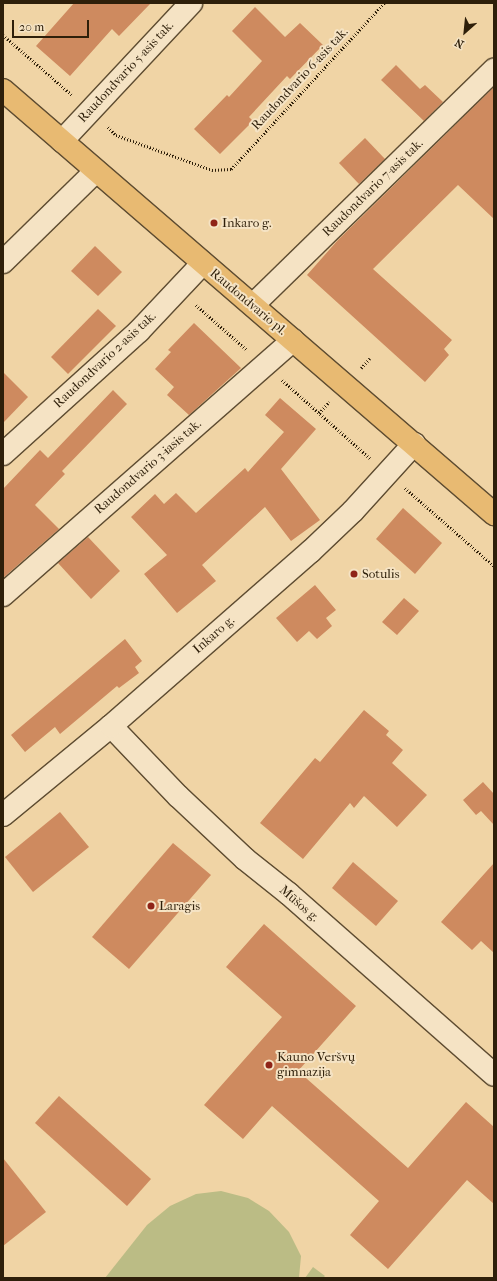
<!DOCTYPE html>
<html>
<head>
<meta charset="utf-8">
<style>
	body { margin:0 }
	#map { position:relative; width:497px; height:1281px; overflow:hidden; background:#f0d4a5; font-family:"IM FELL French Canon",serif }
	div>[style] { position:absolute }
	.green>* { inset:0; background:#bbbc85 }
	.building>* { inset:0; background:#ce8a5f }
	.path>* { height:2.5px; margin-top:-1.25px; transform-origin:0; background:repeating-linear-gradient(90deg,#2e1f0a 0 1px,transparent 0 3px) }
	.roads { filter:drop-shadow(1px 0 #5e4c31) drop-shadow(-1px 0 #5e4c31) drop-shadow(0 1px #5e4c31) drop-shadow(0 -1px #5e4c31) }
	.minor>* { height:22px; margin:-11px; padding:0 11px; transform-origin:11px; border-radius:11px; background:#f5e3c4 }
	.major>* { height:22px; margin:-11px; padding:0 11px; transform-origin:11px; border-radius:11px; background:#e8ba72 }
	.dots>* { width:11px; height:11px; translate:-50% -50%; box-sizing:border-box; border:2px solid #f5e3c4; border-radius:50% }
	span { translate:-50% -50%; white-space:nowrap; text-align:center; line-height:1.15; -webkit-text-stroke:4px #f5e3c4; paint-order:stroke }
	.street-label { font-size:13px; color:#2e1f0a }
	.poi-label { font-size:13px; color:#2e1f0a }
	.left { translate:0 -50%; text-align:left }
	.frame { position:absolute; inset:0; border:4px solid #2e1f0a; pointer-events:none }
	.north { position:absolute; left:445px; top:12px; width:40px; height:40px; -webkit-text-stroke:3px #f5e3c4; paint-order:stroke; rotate:207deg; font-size:11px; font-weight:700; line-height:16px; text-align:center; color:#2e1f0a }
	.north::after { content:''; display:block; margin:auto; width:14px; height:18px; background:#2e1f0a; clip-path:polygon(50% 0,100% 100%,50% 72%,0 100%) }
	.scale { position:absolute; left:12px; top:20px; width:77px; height:18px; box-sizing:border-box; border:2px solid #2e1f0a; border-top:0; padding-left:5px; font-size:12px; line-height:14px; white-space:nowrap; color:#2e1f0a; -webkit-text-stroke:3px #f5e3c4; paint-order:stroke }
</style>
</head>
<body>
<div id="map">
	<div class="green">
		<div style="clip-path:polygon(221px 1191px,248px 1198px,269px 1211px,289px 1232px,301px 1256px,299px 1278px,105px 1278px,147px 1225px,170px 1206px,196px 1194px)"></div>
		<div style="clip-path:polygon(313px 1267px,325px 1276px,323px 1278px,305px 1278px)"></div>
	</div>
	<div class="building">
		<div style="clip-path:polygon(74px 3px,151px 3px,119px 36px,112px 29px,70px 76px,36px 46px)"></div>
		<div style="clip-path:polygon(255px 7px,285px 37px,300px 23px,323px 45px,290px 79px,287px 76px,249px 117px,253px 121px,220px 154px,194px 129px,227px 95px,229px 97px,262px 61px,232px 31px)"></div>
		<div style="clip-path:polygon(396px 65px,420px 89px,425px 85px,443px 102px,424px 121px,381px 80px)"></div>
		<div style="clip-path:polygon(494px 87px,494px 219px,458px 185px,373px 269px,452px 340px,444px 349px,449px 355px,425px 382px,307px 275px,338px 240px)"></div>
		<div style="clip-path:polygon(365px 138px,385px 159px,359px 184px,339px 163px)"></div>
		<div style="clip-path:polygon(95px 246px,122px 272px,98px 296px,71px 271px)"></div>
		<div style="clip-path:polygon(98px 309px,116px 326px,68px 374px,51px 357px)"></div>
		<div style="clip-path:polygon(194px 323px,241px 368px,189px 415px,167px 395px,174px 387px,155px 369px,171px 352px,168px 350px)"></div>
		<div style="clip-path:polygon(3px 372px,28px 397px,3px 423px)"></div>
		<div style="clip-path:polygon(113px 390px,127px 404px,62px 471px,65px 474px,35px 505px,59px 529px,3px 578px,3px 489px,40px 450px,48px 458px)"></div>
		<div style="clip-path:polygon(280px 398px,316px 429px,281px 469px,320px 520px,291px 541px,265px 507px,202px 565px,216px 581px,177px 613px,144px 574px,167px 555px,131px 517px,155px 494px,164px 504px,176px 493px,196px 513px,245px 468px,248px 472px,284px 432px,265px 415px)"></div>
		<div style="clip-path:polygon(403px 508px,442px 543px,415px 574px,376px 539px)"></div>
		<div style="clip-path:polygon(88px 537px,120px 571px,91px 599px,58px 563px)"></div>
		<div style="clip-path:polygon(315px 585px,336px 610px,326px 618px,332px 626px,317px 639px,309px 631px,297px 642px,276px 618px)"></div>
		<div style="clip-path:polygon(404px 598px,419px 611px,397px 635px,382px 622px)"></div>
		<div style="clip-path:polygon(125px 639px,142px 661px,135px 667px,139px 673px,119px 688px,117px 686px,60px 734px,55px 727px,25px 752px,11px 735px)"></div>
		<div style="clip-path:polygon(364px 710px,389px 731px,386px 735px,403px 750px,392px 763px,427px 795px,397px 827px,364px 796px,354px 808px,350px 803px,303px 859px,260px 823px,315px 758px,320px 762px)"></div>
		<div style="clip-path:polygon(483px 782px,494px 794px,494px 825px,481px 811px,476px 815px,463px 800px)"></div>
		<div style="clip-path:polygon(60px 812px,89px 847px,33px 892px,5px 857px)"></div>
		<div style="clip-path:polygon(173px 843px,211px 875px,129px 969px,92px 937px)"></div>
		<div style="clip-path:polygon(353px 862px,398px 901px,376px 926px,332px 888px)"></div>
		<div style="clip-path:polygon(494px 863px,494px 953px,481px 941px,472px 950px,441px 922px)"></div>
		<div style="clip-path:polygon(264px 924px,356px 1006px,298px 1071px,408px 1168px,466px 1102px,494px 1127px,494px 1204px,467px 1180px,388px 1269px,350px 1235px,379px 1201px,272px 1106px,243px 1139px,204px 1105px,282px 1017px,226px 967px)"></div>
		<div style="clip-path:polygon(59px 1096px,151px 1179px,127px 1206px,35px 1123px)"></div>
		<div style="clip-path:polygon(3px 1158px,46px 1212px,3px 1246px)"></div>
	</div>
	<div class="path">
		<div style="left:3px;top:35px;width:91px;rotate:41deg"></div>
		<div style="left:108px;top:127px;width:11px;rotate:45deg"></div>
		<div style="left:116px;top:135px;width:102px;rotate:20deg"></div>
		<div style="left:212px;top:170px;width:19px;rotate:-3deg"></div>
		<div style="left:231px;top:169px;width:226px;rotate:-47.3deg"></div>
		<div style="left:196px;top:305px;width:68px;rotate:41.4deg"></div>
		<div style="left:361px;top:368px;width:13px;rotate:-48deg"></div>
		<div style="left:282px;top:380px;width:118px;rotate:41.6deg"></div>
		<div style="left:319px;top:413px;width:15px;rotate:-48deg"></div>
		<div style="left:405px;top:488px;width:118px;rotate:41.2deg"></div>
	</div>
	<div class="roads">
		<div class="minor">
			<div style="left:62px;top:141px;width:189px;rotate:-46.9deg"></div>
			<div style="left:3px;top:262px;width:130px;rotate:-44.4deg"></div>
			<div style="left:253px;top:305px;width:337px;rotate:-44.3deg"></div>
			<div style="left:3px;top:454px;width:183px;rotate:-42.1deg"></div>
			<div style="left:139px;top:331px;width:93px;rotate:-46.7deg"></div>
			<div style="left:3px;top:595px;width:386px;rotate:-41.3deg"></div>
			<div style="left:111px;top:726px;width:97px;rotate:46.3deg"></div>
			<div style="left:178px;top:796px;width:92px;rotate:43.2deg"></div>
			<div style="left:245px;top:859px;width:56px;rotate:38.5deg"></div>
			<div style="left:289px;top:894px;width:273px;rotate:41.4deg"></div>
			<div style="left:3px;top:815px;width:140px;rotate:-39.5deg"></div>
			<div style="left:111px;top:726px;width:264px;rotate:-41.2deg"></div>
			<div style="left:310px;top:552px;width:59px;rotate:-43.6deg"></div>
			<div style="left:353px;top:511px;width:91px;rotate:-47.7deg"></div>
		</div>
		<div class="major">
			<div style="left:3px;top:90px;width:649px;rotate:40.81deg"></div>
		</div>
	</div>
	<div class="dots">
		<div style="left:214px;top:223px;background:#8f2418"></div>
		<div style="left:354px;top:574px;background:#8f2418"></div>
		<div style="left:151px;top:906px;background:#8f2418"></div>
		<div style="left:269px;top:1065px;background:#8f2418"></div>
	</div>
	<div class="street-label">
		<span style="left:126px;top:72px;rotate:-47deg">Raudondvario 5-asis tak.</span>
		<span style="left:300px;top:79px;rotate:-47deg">Raudondvario 6-asis tak.</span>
		<span style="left:373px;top:188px;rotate:-44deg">Raudondvario 7-asis tak.</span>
		<span style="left:248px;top:302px;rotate:40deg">Raudondvario pl.</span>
		<span style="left:105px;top:360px;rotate:-43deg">Raudondvario 2-asis tak.</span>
		<span style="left:148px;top:467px;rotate:-41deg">Raudondvario 3-iasis tak.</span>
		<span style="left:214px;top:635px;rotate:-41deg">Inkaro g.</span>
		<span style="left:299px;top:904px;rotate:41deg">Mūšos g.</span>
	</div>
	<div class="poi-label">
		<span class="left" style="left:222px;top:223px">Inkaro g.</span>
		<span class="left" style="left:362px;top:574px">Sotulis</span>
		<span class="left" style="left:159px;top:906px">Laragis</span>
		<span class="left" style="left:277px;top:1065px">Kauno Veršvų<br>gimnazija</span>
	</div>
	<div class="frame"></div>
	<div class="north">N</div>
	<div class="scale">20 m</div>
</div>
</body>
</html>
